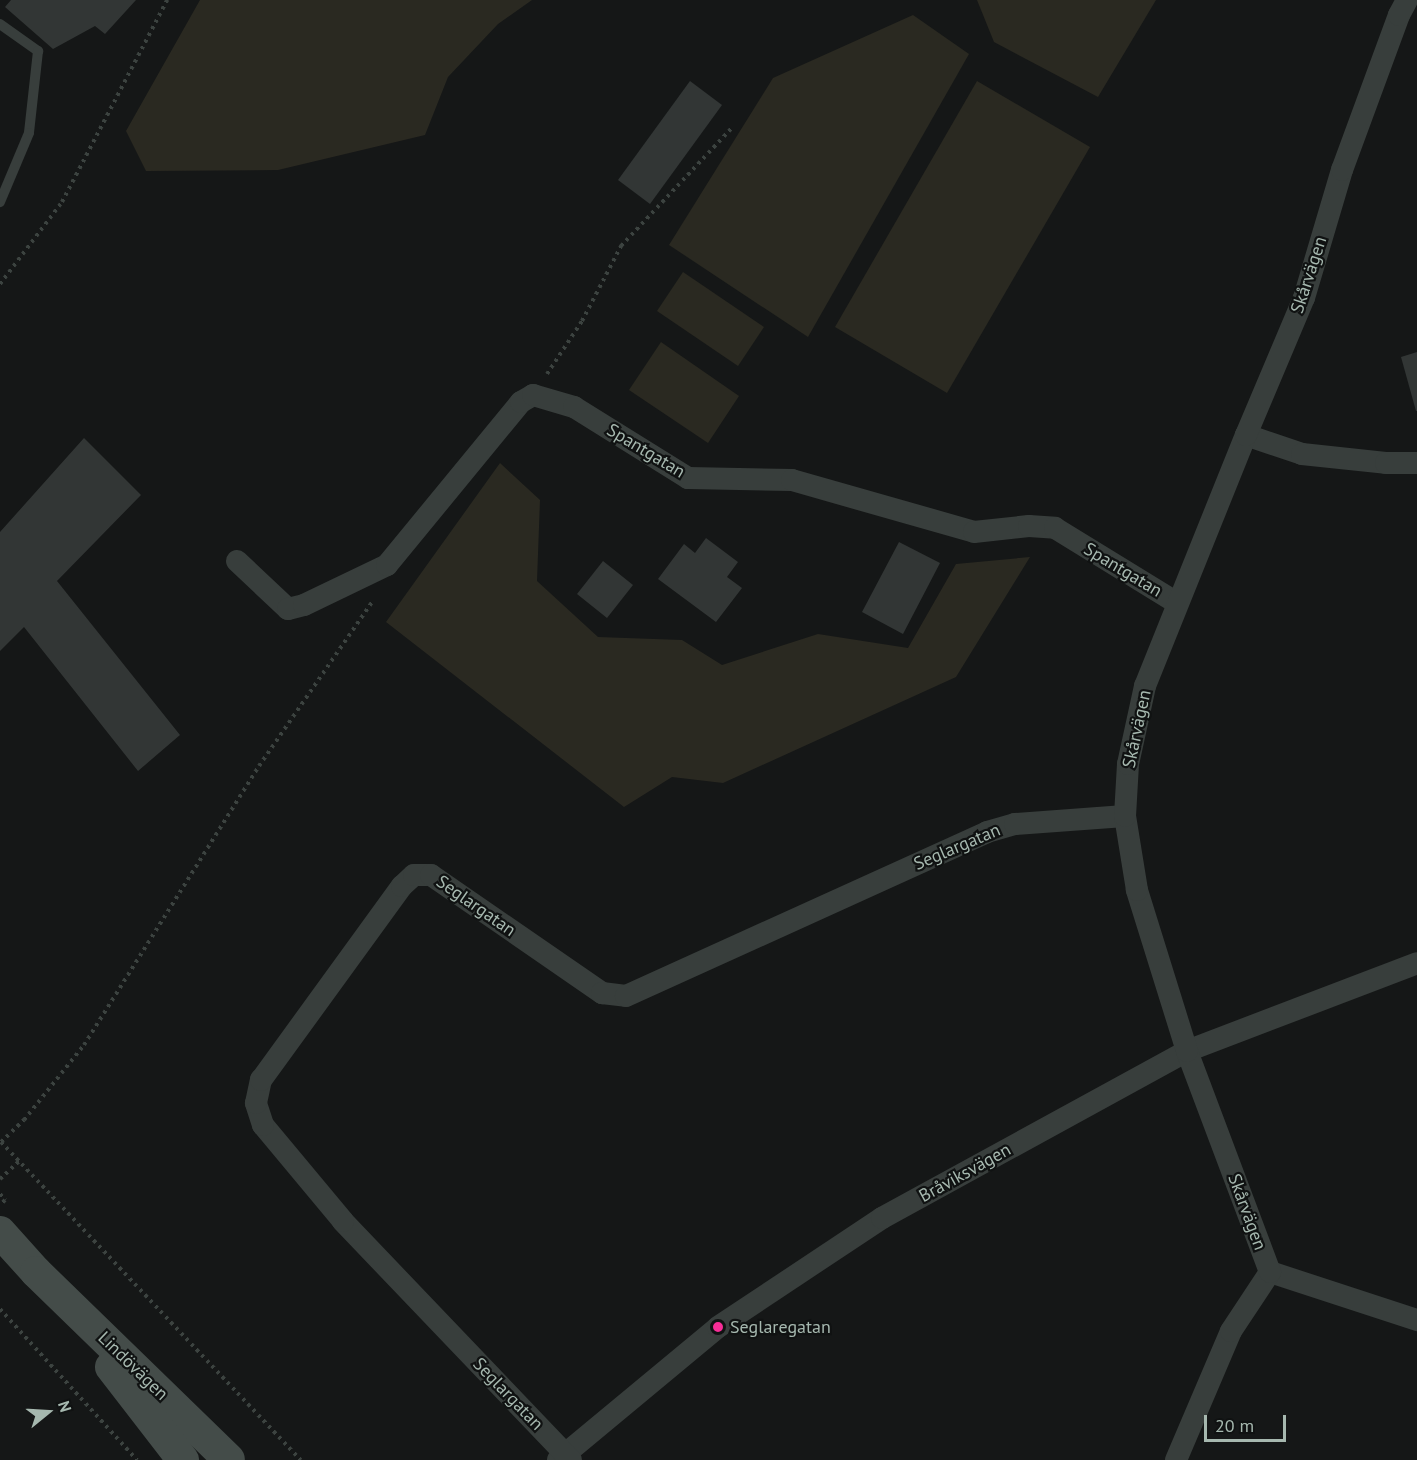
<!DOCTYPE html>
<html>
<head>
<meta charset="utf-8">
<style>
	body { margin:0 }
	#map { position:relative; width:1417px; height:1460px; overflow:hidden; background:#151717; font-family:"PT Sans",sans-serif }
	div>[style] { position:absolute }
	.green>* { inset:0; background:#2a2921 }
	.building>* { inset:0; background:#323635 }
	.path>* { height:4px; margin-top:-2px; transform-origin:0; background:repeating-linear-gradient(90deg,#3c4340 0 3px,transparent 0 7.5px) }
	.service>* { height:10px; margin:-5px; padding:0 5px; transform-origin:5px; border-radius:5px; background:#383e3c }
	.minor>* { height:22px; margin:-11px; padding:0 11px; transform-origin:11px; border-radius:11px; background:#383e3c }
	.secondary>* { height:32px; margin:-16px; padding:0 16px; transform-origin:16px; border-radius:16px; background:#444c49 }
	.dots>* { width:16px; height:16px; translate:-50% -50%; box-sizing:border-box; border:3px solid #101212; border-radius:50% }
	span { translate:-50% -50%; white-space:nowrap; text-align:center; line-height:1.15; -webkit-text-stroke:4.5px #101212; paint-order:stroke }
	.street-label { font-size:18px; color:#a6b8af }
	.poi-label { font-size:18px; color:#a6b8af }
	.left { translate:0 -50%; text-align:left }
	.north { position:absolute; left:18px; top:1382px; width:60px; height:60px; -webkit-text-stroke:4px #101212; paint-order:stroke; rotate:72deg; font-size:16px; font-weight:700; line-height:24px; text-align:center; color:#a6b8af }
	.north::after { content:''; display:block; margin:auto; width:21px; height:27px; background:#a6b8af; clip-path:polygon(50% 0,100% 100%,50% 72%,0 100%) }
	.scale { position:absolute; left:1204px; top:1415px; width:82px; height:27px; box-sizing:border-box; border:3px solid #a6b8af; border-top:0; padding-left:8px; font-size:18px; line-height:21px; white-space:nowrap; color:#a6b8af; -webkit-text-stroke:4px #101212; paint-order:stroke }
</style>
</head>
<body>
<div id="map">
	<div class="green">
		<div style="clip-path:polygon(200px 0,532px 0,498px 24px,448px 77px,425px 135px,278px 170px,146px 171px,126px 131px)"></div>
		<div style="clip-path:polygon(977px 0,1156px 0,1098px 97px,994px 42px)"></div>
		<div style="clip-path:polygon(913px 15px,969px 54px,808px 337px,669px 245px,773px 78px)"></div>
		<div style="clip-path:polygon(977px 81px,1090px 147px,947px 393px,835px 327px)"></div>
		<div style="clip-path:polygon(683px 272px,764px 327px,738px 366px,657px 311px)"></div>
		<div style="clip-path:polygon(661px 342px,739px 396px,708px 443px,629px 390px)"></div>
		<div style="clip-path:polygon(500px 463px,540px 500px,537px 581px,598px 637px,682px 640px,722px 665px,818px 634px,908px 648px,956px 564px,1030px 557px,956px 677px,723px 783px,672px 777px,624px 807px,386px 622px)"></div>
	</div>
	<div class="building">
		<div style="clip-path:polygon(11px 0,136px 0,105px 34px,95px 26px,53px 49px,5px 7px)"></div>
		<div style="clip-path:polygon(690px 81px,722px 105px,650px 204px,618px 180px)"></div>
		<div style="clip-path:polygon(1417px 352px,1417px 411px,1416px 411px,1401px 357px)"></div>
		<div style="clip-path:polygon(84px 438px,141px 495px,57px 581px,180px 735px,138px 771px,24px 627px,0 651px,0 532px)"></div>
		<div style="clip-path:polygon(706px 538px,738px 562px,727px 577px,742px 588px,716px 622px,658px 579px,684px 544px,695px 553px)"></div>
		<div style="clip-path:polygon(899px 542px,940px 563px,903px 634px,862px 612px)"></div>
		<div style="clip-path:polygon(603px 561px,633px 585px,607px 618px,577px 594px)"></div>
	</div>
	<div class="path">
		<div style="left:0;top:284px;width:103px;rotate:-52.9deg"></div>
		<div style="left:62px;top:202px;width:228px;rotate:-62.5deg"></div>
		<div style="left:547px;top:374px;width:64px;rotate:-56.6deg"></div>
		<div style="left:582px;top:321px;width:85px;rotate:-62.5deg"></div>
		<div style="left:621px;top:246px;width:162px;rotate:-46.8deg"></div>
		<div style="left:1px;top:1142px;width:32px;rotate:-44deg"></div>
		<div style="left:24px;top:1120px;width:96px;rotate:-51.3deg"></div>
		<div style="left:84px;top:1045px;width:329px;rotate:-57.9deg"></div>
		<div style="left:259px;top:766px;width:199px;rotate:-55.4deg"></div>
		<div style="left:1px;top:1142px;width:437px;rotate:46.7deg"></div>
		<div style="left:0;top:1179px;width:26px;rotate:-43deg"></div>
		<div style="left:0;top:1194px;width:8px;rotate:50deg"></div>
		<div style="left:5px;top:1200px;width:4px;rotate:135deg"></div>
		<div style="left:0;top:1309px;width:204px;rotate:47.8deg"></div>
	</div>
	<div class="service">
		<div style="left:0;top:24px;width:47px;rotate:35.4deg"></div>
		<div style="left:38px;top:51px;width:82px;rotate:96.3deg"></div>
		<div style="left:29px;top:133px;width:75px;rotate:112.8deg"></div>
	</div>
	<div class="minor">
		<div style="left:1246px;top:435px;width:59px;rotate:18.7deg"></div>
		<div style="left:1302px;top:454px;width:84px;rotate:6.1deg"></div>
		<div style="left:1386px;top:463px;width:31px"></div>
		<div style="left:237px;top:561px;width:70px;rotate:43.3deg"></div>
		<div style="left:288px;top:609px;width:16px;rotate:-14deg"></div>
		<div style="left:304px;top:605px;width:92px;rotate:-25.7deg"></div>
		<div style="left:387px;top:565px;width:211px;rotate:-50.6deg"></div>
		<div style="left:521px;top:402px;width:14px;rotate:-30deg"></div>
		<div style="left:533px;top:395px;width:43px;rotate:16.3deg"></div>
		<div style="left:574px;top:407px;width:134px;rotate:31.9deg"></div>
		<div style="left:688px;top:478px;width:104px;rotate:1.1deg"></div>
		<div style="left:792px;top:480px;width:189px;rotate:15.9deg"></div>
		<div style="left:974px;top:532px;width:55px;rotate:-6.2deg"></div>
		<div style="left:1029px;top:526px;width:26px;rotate:4deg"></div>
		<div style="left:1055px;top:528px;width:143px;rotate:31.6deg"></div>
		<div style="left:1270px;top:1272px;width:155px;rotate:18.1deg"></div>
		<div style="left:558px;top:1460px;width:208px;rotate:-39.7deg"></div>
		<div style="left:718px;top:1327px;width:197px;rotate:-33.6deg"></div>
		<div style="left:882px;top:1218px;width:348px;rotate:-28.7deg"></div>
		<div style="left:1187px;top:1051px;width:246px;rotate:-20.9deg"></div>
		<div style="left:571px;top:1460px;width:330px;rotate:-133.7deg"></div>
		<div style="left:343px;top:1221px;width:125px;rotate:-129.8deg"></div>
		<div style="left:263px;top:1125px;width:23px;rotate:-108deg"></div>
		<div style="left:256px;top:1103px;width:24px;rotate:-78deg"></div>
		<div style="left:261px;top:1080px;width:240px;rotate:-54deg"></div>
		<div style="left:402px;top:886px;width:16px;rotate:-43deg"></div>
		<div style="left:414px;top:875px;width:17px"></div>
		<div style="left:431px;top:875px;width:208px;rotate:34.6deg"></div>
		<div style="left:602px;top:993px;width:24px;rotate:7deg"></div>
		<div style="left:626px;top:996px;width:397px;rotate:-24.4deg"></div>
		<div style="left:987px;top:832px;width:29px;rotate:-16deg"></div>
		<div style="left:1015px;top:824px;width:110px;rotate:-4.2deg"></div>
		<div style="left:1176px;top:1460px;width:140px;rotate:-66.9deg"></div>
		<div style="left:1231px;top:1331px;width:71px;rotate:-56.5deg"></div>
		<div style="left:1270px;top:1272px;width:236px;rotate:-110.6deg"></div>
		<div style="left:1187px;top:1051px;width:169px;rotate:-107.3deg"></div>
		<div style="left:1137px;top:890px;width:75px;rotate:-99.2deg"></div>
		<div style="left:1125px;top:816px;width:52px;rotate:-86.7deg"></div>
		<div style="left:1128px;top:764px;width:80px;rotate:-77.7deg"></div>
		<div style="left:1145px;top:686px;width:271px;rotate:-68.1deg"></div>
		<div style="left:1246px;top:435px;width:149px;rotate:-67.1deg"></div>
		<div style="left:1304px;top:298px;width:134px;rotate:-73.5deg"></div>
		<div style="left:1342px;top:170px;width:165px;rotate:-69.8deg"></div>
		<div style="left:1399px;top:15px;width:17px;rotate:-62deg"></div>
	</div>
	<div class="secondary">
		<div style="left:0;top:1232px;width:54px;rotate:48deg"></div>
		<div style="left:36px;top:1272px;width:269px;rotate:44.2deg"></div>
		<div style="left:111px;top:1367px;width:118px;rotate:52.3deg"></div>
	</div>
	<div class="dots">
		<div style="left:718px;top:1327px;background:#f72d97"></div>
	</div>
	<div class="street-label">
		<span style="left:1309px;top:275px;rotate:-72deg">Skårvägen</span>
		<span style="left:646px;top:451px;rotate:31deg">Spantgatan</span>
		<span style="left:1123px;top:570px;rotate:31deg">Spantgatan</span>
		<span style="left:1137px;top:729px;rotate:-78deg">Skårvägen</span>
		<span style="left:957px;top:847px;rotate:-23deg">Seglargatan</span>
		<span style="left:476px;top:906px;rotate:35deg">Seglargatan</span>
		<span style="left:965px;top:1173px;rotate:-29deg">Bråviksvägen</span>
		<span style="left:1247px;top:1212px;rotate:70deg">Skårvägen</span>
		<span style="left:133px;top:1366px;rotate:44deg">Lindövägen</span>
		<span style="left:508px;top:1394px;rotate:46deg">Seglargatan</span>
	</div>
	<div class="poi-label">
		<span class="left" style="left:730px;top:1327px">Seglaregatan</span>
	</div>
	<div class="north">N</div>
	<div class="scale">20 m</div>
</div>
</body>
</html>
